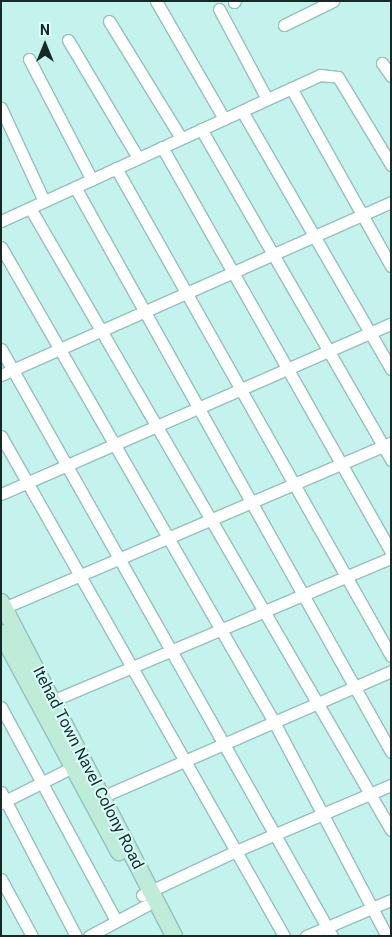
<!DOCTYPE html>
<html>
<head>
<meta charset="utf-8">
<style>
	body { margin:0 }
	#map { position:relative; width:392px; height:937px; overflow:hidden; background:#c4f3ee; font-family:Roboto,sans-serif }
	div>[style] { position:absolute }
	.roads { filter:drop-shadow(1px 0 #93c1bd) drop-shadow(-1px 0 #93c1bd) drop-shadow(0 1px #93c1bd) drop-shadow(0 -1px #93c1bd) }
	.street>* { height:11px; margin:-5.5px; padding:0 5.5px; transform-origin:5.5px; border-radius:5.5px; background:#fff }
	.secondary>* { height:16px; margin:-8px; padding:0 8px; transform-origin:8px; border-radius:8px; background:#beecd8 }
	span { translate:-50% -50%; white-space:nowrap; text-align:center; line-height:1.15; -webkit-text-stroke:4px #d9fffa; paint-order:stroke }
	.street-label { font-size:16px; color:#162927 }
	.frame { position:absolute; inset:0; border:2px solid #162927; pointer-events:none }
	.north { position:absolute; left:20px; top:20px; width:50px; height:50px; -webkit-text-stroke:4px #d9fffa; paint-order:stroke; rotate:0deg; font-size:14px; font-weight:700; line-height:20px; text-align:center; color:#162927 }
	.north::after { content:''; display:block; margin:auto; width:18px; height:22px; background:#162927; clip-path:polygon(50% 0,100% 100%,50% 72%,0 100%) }
</style>
</head>
<body>
<div id="map">
	<div class="roads">
		<div class="street">
			<div style="left:156px;top:1px;width:136px;rotate:60deg"></div>
			<div style="left:234px;top:2px;width:1px;rotate:-45deg"></div>
			<div style="left:219px;top:9px;width:102px;rotate:61.9deg"></div>
			<div style="left:109px;top:21px;width:137px;rotate:58.4deg"></div>
			<div style="left:284px;top:25px;width:55px;rotate:-26.1deg"></div>
			<div style="left:68px;top:40px;width:137px;rotate:59.3deg"></div>
			<div style="left:29px;top:59px;width:136px;rotate:62.5deg"></div>
			<div style="left:382px;top:63px;width:16px;rotate:55deg"></div>
			<div style="left:291px;top:88px;width:204px;rotate:60.7deg"></div>
			<div style="left:1px;top:108px;width:102px;rotate:65.2deg"></div>
			<div style="left:242px;top:111px;width:298px;rotate:60deg"></div>
			<div style="left:201px;top:129px;width:382px;rotate:60.1deg"></div>
			<div style="left:162px;top:147px;width:465px;rotate:60.5deg"></div>
			<div style="left:116px;top:168px;width:560px;rotate:60.6deg"></div>
			<div style="left:75px;top:187px;width:647px;rotate:60.78deg"></div>
			<div style="left:30px;top:208px;width:719px;rotate:59.87deg"></div>
			<div style="left:1px;top:221px;width:351px;rotate:-24.6deg"></div>
			<div style="left:320px;top:75px;width:18px;rotate:6deg"></div>
			<div style="left:338px;top:77px;width:103px;rotate:58.9deg"></div>
			<div style="left:1px;top:247px;width:548px;rotate:60.11deg"></div>
			<div style="left:274px;top:722px;width:242px;rotate:62.2deg"></div>
			<div style="left:1px;top:349px;width:674px;rotate:60.58deg"></div>
			<div style="left:1px;top:375px;width:427px;rotate:-23.9deg"></div>
			<div style="left:1px;top:436px;width:575px;rotate:60.49deg"></div>
			<div style="left:1px;top:494px;width:425px;rotate:-23.6deg"></div>
			<div style="left:1px;top:609px;width:424px;rotate:-23.1deg"></div>
			<div style="left:47px;top:703px;width:373px;rotate:-22.9deg"></div>
			<div style="left:1px;top:707px;width:243px;rotate:61.7deg"></div>
			<div style="left:1px;top:792px;width:162px;rotate:62.5deg"></div>
			<div style="left:97px;top:799px;width:321px;rotate:-23.5deg"></div>
			<div style="left:1px;top:803px;width:80px;rotate:-26.6deg"></div>
			<div style="left:1px;top:879px;width:65px;rotate:61.5deg"></div>
			<div style="left:142px;top:895px;width:104px;rotate:-25.1deg"></div>
			<div style="left:236px;top:851px;width:168px;rotate:-23.1deg"></div>
			<div style="left:89px;top:936px;width:66px;rotate:-28.1deg"></div>
			<div style="left:306px;top:936px;width:92px;rotate:-23deg"></div>
		</div>
		<div class="secondary">
			<div style="left:1px;top:602px;width:376px;rotate:62.6deg"></div>
			<div style="left:1px;top:633px;width:249px;rotate:61.7deg"></div>
		</div>
	</div>
	<div class="street-label">
		<span style="left:88px;top:768px;rotate:63deg">Itehad Town Navel Colony Road</span>
	</div>
	<div class="frame"></div>
	<div class="north">N</div>
</div>
</body>
</html>
